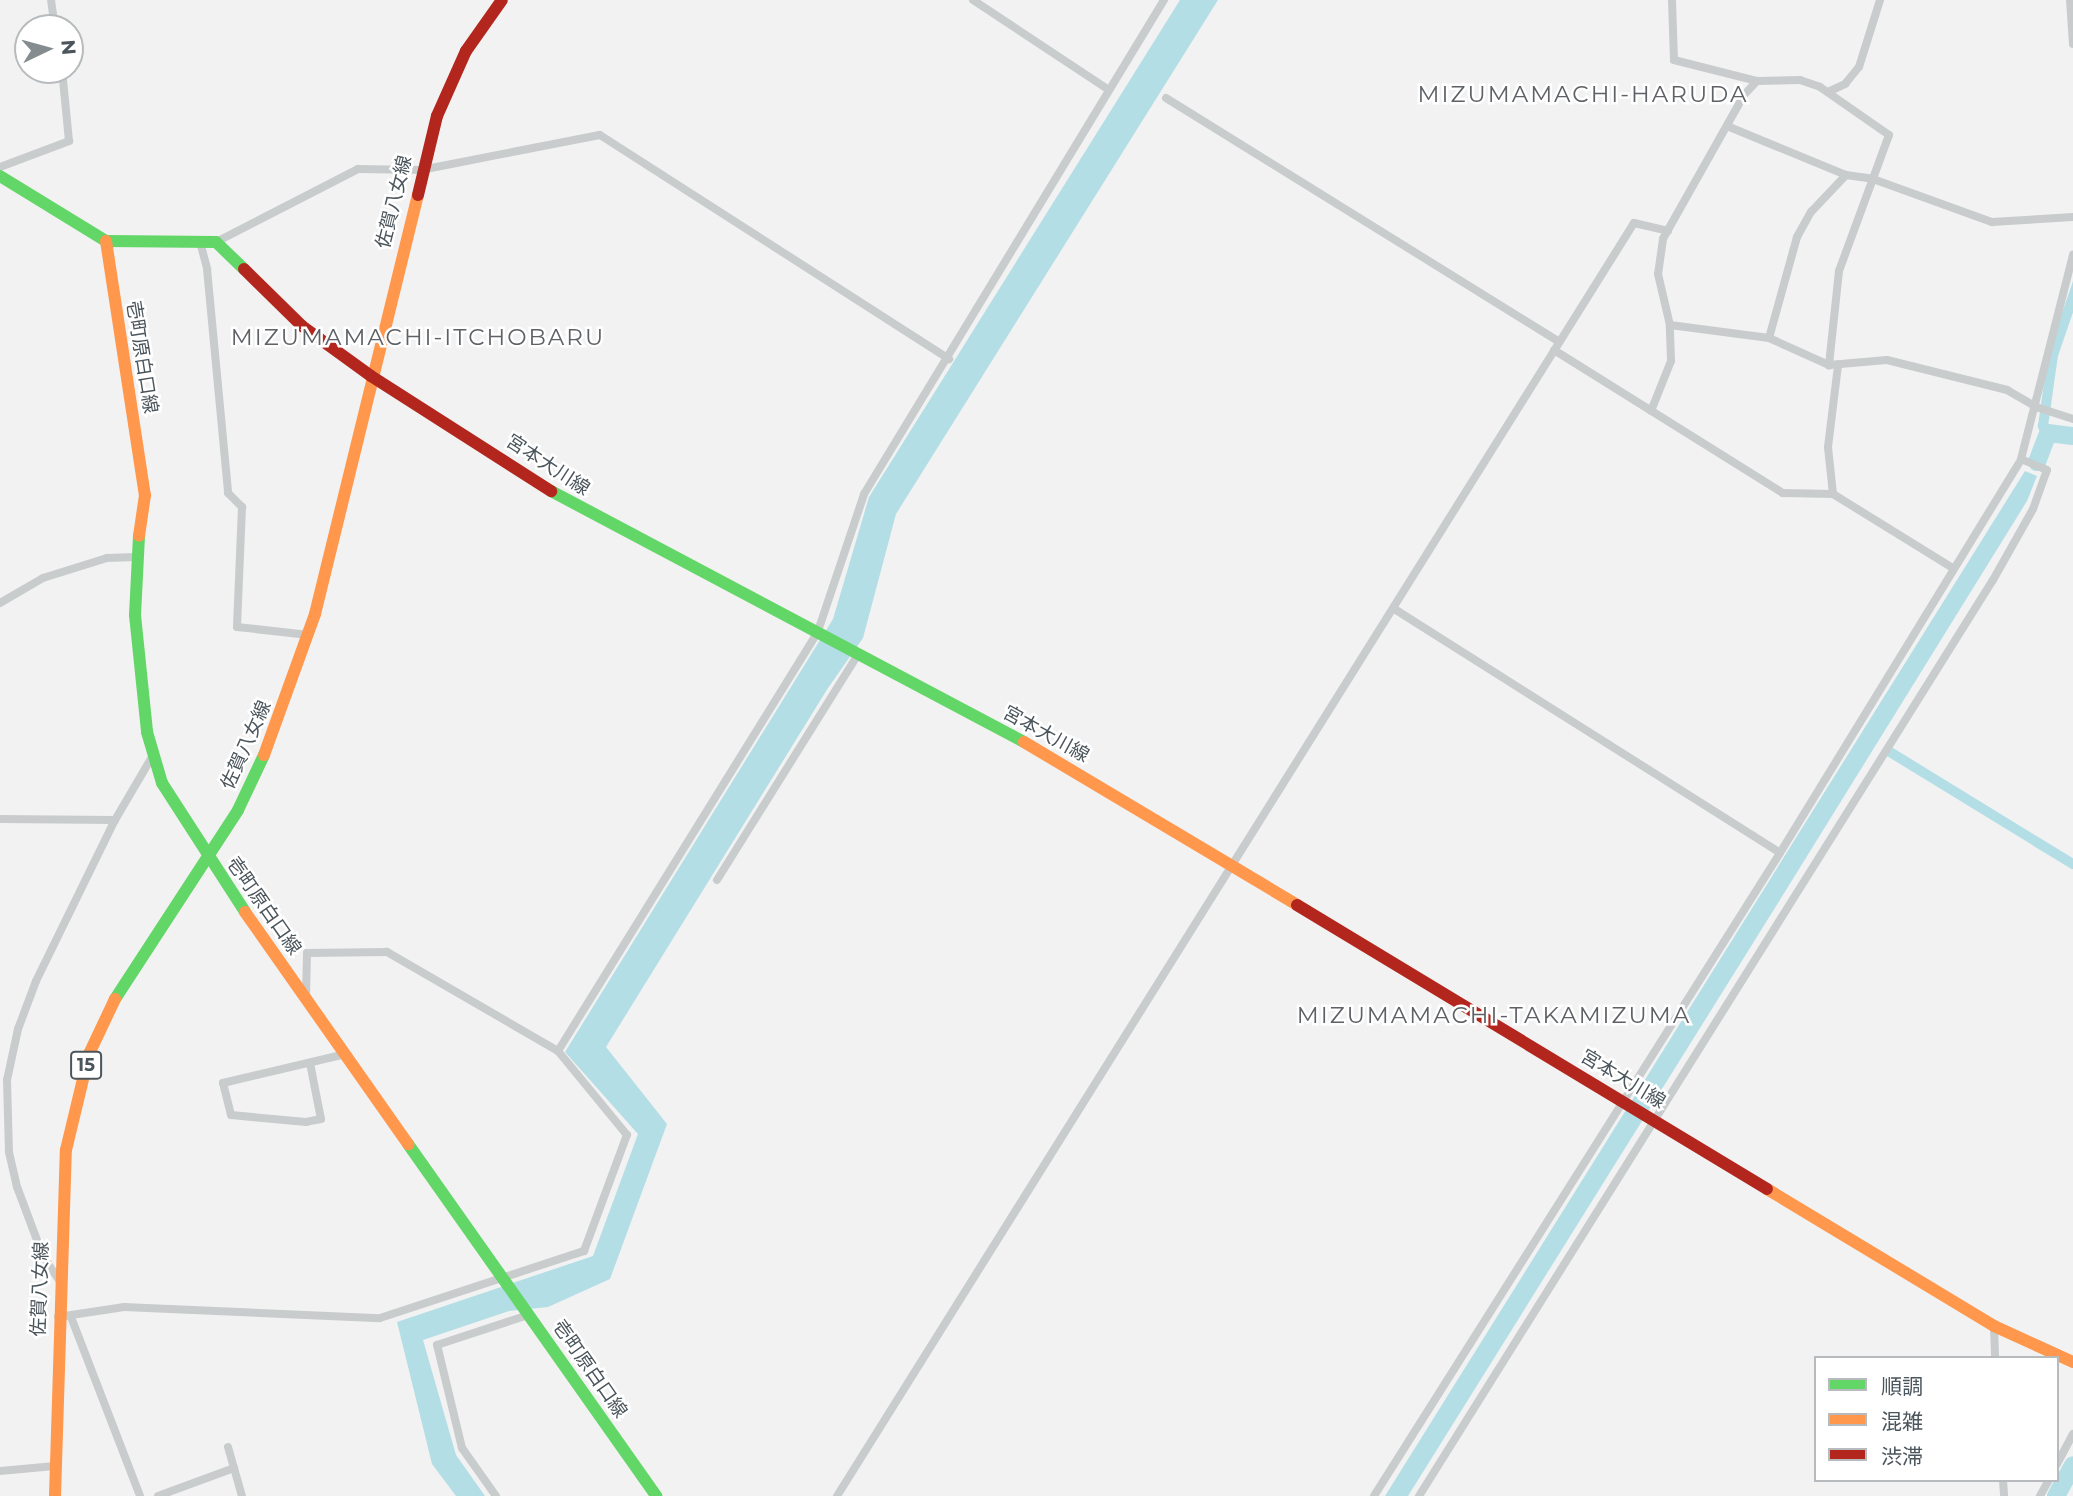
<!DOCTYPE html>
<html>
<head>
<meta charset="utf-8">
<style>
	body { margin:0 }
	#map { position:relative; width:2073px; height:1496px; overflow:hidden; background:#f2f2f2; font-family:Montserrat,"Noto Sans JP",sans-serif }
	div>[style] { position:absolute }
	.water>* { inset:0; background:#b3dee6 }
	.canal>* { height:10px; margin:-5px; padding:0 5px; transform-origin:5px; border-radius:5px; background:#b3dee6 }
	.river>* { height:18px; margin:-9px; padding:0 9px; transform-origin:9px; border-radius:9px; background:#b3dee6 }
	.street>* { height:8px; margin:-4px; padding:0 4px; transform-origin:4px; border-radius:4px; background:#c9cccd }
	.fast>* { height:12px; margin:-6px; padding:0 6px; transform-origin:6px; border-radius:6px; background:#63d668 }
	.slow>* { height:12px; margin:-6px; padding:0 6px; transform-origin:6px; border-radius:6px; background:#ff974d }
	.jam>* { height:12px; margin:-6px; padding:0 6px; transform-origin:6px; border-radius:6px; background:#b3261e }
	span { translate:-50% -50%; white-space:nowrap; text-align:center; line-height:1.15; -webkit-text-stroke:5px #fff; paint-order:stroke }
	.shield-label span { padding:2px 5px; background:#fff; border:2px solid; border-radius:5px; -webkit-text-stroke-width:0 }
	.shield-label { font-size:18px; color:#4b555c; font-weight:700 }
	.street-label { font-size:19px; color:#4b555c }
	.quarter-label { font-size:23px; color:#5e6165; letter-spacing:2px }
	.legend { position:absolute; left:1814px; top:1356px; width:245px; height:126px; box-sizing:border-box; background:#fff; border:2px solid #b7bbbe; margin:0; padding:9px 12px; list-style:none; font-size:21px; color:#4b555c }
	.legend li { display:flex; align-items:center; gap:14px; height:35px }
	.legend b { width:35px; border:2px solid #b7bbbe }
	.north { position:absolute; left:14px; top:14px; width:70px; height:70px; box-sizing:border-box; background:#fff; border:2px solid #b7bbbe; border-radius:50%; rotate:85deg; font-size:19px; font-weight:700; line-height:28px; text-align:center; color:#4b555c }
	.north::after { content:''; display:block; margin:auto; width:24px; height:32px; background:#858c90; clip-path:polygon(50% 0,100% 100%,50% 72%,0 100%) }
</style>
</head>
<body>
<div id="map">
	<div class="water">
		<div style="clip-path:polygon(1180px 0,1218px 0,896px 514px,863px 638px,828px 688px,606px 1047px,667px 1124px,610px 1279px,548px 1307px,509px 1311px,423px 1340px,456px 1455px,485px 1496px,456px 1496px,432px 1464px,397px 1322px,593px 1256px,638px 1134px,565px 1052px,833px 619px,869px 497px)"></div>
		<div style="clip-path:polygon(2073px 281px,2073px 312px,2062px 330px,2059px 323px)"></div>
		<div style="clip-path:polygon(2025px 471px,2037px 476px,2027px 501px,1773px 911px,1408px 1496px,1385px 1496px)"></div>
	</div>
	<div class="canal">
		<div style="left:2048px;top:433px;width:9px;rotate:-126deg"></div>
		<div style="left:2043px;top:426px;width:72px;rotate:-82deg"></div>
		<div style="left:2053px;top:355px;width:61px;rotate:-71deg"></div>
		<div style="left:1890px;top:752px;width:215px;rotate:31.5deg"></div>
	</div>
	<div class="river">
		<div style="left:2037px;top:462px;width:31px;rotate:-69deg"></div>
		<div style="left:2048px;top:433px;width:25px;rotate:7deg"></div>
		<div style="left:2056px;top:1496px;width:35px;rotate:-61deg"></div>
	</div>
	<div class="street">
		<div style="left:51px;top:0;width:28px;rotate:82deg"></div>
		<div style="left:973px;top:0;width:159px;rotate:33.5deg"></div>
		<div style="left:1672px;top:0;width:60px;rotate:88.1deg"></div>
		<div style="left:1674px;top:60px;width:86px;rotate:14.2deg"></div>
		<div style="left:1757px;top:81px;width:43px;rotate:-1.3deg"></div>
		<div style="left:1800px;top:80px;width:21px;rotate:19deg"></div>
		<div style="left:1820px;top:87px;width:84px;rotate:34.8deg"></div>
		<div style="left:1889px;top:135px;width:145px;rotate:110.2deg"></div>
		<div style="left:1839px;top:271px;width:95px;rotate:96.1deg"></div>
		<div style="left:2070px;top:0;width:44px;rotate:86.1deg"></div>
		<div style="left:1757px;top:81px;width:19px;rotate:133deg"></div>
		<div style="left:1744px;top:95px;width:165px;rotate:119.4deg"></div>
		<div style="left:1663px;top:239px;width:35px;rotate:98deg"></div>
		<div style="left:1658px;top:274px;width:52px;rotate:76.8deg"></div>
		<div style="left:1670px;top:325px;width:100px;rotate:7.5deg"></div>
		<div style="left:1769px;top:338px;width:66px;rotate:24.2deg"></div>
		<div style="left:1829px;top:365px;width:58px;rotate:-4.9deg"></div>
		<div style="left:1887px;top:360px;width:124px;rotate:14deg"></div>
		<div style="left:2007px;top:390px;width:34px;rotate:30deg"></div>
		<div style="left:2036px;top:407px;width:39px;rotate:18deg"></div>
		<div style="left:1830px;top:91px;width:17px;rotate:-25deg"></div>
		<div style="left:1845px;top:84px;width:22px;rotate:-51deg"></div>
		<div style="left:1859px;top:67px;width:70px;rotate:-72.6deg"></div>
		<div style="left:1166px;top:98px;width:463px;rotate:31.8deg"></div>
		<div style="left:1727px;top:126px;width:129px;rotate:22.4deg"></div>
		<div style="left:1846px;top:175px;width:27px;rotate:8deg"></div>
		<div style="left:1873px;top:179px;width:127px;rotate:19.9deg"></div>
		<div style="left:1992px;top:222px;width:81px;rotate:-3.5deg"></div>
		<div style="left:0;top:167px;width:74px;rotate:-20.6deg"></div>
		<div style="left:69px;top:141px;width:71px;rotate:-95.6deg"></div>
		<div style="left:200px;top:242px;width:28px;rotate:75deg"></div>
		<div style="left:207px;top:269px;width:225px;rotate:84.6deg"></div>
		<div style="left:228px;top:493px;width:20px;rotate:45deg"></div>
		<div style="left:242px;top:507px;width:120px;rotate:92.4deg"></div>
		<div style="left:237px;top:627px;width:72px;rotate:6.3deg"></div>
		<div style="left:216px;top:242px;width:160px;rotate:-27.2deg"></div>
		<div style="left:358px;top:169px;width:63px;rotate:0.9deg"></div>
		<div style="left:421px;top:170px;width:182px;rotate:-11.1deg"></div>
		<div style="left:600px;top:135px;width:415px;rotate:32.7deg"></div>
		<div style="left:1769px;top:338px;width:105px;rotate:-74.5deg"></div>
		<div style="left:1797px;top:237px;width:29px;rotate:-61deg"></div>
		<div style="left:1811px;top:212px;width:51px;rotate:-46.6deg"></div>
		<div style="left:1554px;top:350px;width:270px;rotate:32deg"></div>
		<div style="left:1783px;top:493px;width:50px;rotate:1.1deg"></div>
		<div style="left:1833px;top:494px;width:141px;rotate:31.7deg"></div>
		<div style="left:1651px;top:411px;width:54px;rotate:-68.2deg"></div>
		<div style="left:1671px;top:361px;width:36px;rotate:-92deg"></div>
		<div style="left:1833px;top:494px;width:47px;rotate:-96.1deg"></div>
		<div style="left:1828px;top:447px;width:83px;rotate:-83deg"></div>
		<div style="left:0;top:603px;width:50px;rotate:-30.2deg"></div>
		<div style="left:43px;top:578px;width:67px;rotate:-17.4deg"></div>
		<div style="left:107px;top:558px;width:29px;rotate:-2deg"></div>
		<div style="left:1396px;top:610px;width:454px;rotate:32.3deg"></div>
		<div style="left:0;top:819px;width:115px;rotate:0.5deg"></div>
		<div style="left:717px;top:880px;width:264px;rotate:-58deg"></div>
		<div style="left:558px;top:1051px;width:491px;rotate:-58.2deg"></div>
		<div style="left:817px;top:634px;width:148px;rotate:-71.4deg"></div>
		<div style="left:864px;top:494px;width:578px;rotate:-58.73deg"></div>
		<div style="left:310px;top:1063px;width:57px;rotate:78.9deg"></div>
		<div style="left:321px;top:1119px;width:15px;rotate:169deg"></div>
		<div style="left:306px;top:1122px;width:75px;rotate:-174.7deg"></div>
		<div style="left:231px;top:1115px;width:33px;rotate:-104deg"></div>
		<div style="left:223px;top:1083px;width:126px;rotate:-13.3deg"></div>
		<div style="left:59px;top:1280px;width:29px;rotate:-124deg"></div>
		<div style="left:43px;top:1256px;width:74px;rotate:-110.6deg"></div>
		<div style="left:17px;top:1187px;width:36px;rotate:-103deg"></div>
		<div style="left:9px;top:1152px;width:72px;rotate:-91.6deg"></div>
		<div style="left:7px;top:1080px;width:52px;rotate:-77.8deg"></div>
		<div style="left:18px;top:1029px;width:51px;rotate:-69.4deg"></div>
		<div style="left:36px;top:981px;width:179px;rotate:-63.9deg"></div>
		<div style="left:115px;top:820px;width:73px;rotate:-59.6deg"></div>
		<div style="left:58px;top:1317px;width:67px;rotate:-8.6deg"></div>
		<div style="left:124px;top:1307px;width:256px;rotate:2.5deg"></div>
		<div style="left:380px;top:1318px;width:215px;rotate:-18.2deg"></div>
		<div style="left:584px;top:1251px;width:124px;rotate:-69.7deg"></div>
		<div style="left:627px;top:1135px;width:109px;rotate:-129.4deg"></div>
		<div style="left:558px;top:1051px;width:198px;rotate:-149.9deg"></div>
		<div style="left:387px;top:952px;width:80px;rotate:179.3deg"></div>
		<div style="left:307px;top:953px;width:43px;rotate:91.3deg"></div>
		<div style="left:71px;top:1317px;width:192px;rotate:68.9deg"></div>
		<div style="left:1994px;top:1326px;width:32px;rotate:88deg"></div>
		<div style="left:228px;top:1447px;width:51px;rotate:74.1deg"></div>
		<div style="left:2057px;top:1464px;width:34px;rotate:-62deg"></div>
		<div style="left:0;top:1471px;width:55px;rotate:-5.2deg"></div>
		<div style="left:2003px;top:1480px;width:16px;rotate:86deg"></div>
		<div style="left:158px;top:1496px;width:81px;rotate:-20.2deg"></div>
		<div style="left:496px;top:1496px;width:59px;rotate:-125.3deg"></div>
		<div style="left:462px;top:1448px;width:106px;rotate:-103.6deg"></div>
		<div style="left:437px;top:1345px;width:96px;rotate:-18.2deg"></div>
		<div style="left:837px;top:1496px;width:1502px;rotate:-57.95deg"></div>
		<div style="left:1634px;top:223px;width:35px;rotate:13deg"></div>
		<div style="left:1374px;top:1496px;width:760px;rotate:-57.73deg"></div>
		<div style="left:1780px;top:853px;width:462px;rotate:-58.5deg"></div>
		<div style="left:2021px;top:459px;width:211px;rotate:-75.7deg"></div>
		<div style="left:1419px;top:1496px;width:1081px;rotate:-57.93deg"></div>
		<div style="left:1993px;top:580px;width:81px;rotate:-60.6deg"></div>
		<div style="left:2033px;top:509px;width:41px;rotate:-70.3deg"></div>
		<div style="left:2047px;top:470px;width:28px;rotate:-157deg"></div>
		<div style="left:2040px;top:1496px;width:18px;rotate:-61deg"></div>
	</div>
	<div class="fast">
		<div style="left:0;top:176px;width:124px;rotate:31.5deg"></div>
		<div style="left:106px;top:241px;width:110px;rotate:0.5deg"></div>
		<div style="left:216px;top:242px;width:39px;rotate:44deg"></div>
		<div style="left:551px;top:491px;width:535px;rotate:27.95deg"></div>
		<div style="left:139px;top:536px;width:79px;rotate:92.9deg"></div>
		<div style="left:135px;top:615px;width:118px;rotate:84.1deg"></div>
		<div style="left:147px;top:732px;width:53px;rotate:73.6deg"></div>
		<div style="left:162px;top:783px;width:153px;rotate:57.2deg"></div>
		<div style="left:115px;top:999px;width:225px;rotate:-56.9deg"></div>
		<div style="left:238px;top:810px;width:61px;rotate:-64.7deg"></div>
		<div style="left:408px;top:1144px;width:431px;rotate:54.8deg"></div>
	</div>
	<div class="slow">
		<div style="left:106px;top:241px;width:257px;rotate:81.3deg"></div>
		<div style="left:145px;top:495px;width:41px;rotate:98.3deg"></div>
		<div style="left:1024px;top:742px;width:318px;rotate:30.8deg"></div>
		<div style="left:264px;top:755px;width:150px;rotate:-70.1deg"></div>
		<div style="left:315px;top:614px;width:431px;rotate:-76.2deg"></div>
		<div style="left:245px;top:912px;width:284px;rotate:54.9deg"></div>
		<div style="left:1767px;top:1189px;width:265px;rotate:31.1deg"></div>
		<div style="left:1994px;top:1326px;width:87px;rotate:24.5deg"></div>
		<div style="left:55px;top:1496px;width:346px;rotate:-88.2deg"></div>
		<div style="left:66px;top:1150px;width:99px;rotate:-76.5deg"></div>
		<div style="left:89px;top:1054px;width:61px;rotate:-64.7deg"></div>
	</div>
	<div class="jam">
		<div style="left:418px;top:195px;width:81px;rotate:-76.5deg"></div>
		<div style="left:437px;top:116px;width:71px;rotate:-66deg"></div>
		<div style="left:466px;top:51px;width:62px;rotate:-54.8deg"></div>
		<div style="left:244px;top:269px;width:81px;rotate:44.5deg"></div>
		<div style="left:302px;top:326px;width:85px;rotate:35.9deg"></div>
		<div style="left:371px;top:376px;width:214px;rotate:32.6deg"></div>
		<div style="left:1297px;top:905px;width:549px;rotate:31.14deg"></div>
	</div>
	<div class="shield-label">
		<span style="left:86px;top:1065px">15</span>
	</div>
	<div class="street-label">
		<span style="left:394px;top:202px;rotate:-76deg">佐賀八女線</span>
		<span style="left:142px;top:357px;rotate:81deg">壱町原白口線</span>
		<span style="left:548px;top:465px;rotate:33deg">宮本大川線</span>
		<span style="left:1046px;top:734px;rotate:29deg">宮本大川線</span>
		<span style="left:246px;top:745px;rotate:-66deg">佐賀八女線</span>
		<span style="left:264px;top:906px;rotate:55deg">壱町原白口線</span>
		<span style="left:1623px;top:1079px;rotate:31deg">宮本大川線</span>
		<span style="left:40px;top:1289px;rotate:-88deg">佐賀八女線</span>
		<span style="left:590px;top:1369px;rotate:55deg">壱町原白口線</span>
	</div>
	<div class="quarter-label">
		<span style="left:1583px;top:94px">MIZUMAMACHI-HARUDA</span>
		<span style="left:418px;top:337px">MIZUMAMACHI-ITCHOBARU</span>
		<span style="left:1494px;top:1015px">MIZUMAMACHI-TAKAMIZUMA</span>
	</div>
	<ul class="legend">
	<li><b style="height:9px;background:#63d668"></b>順調</li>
	<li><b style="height:9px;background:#ff974d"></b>混雑</li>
	<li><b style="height:9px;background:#b3261e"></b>渋滞</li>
	</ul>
	<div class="north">N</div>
</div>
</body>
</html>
